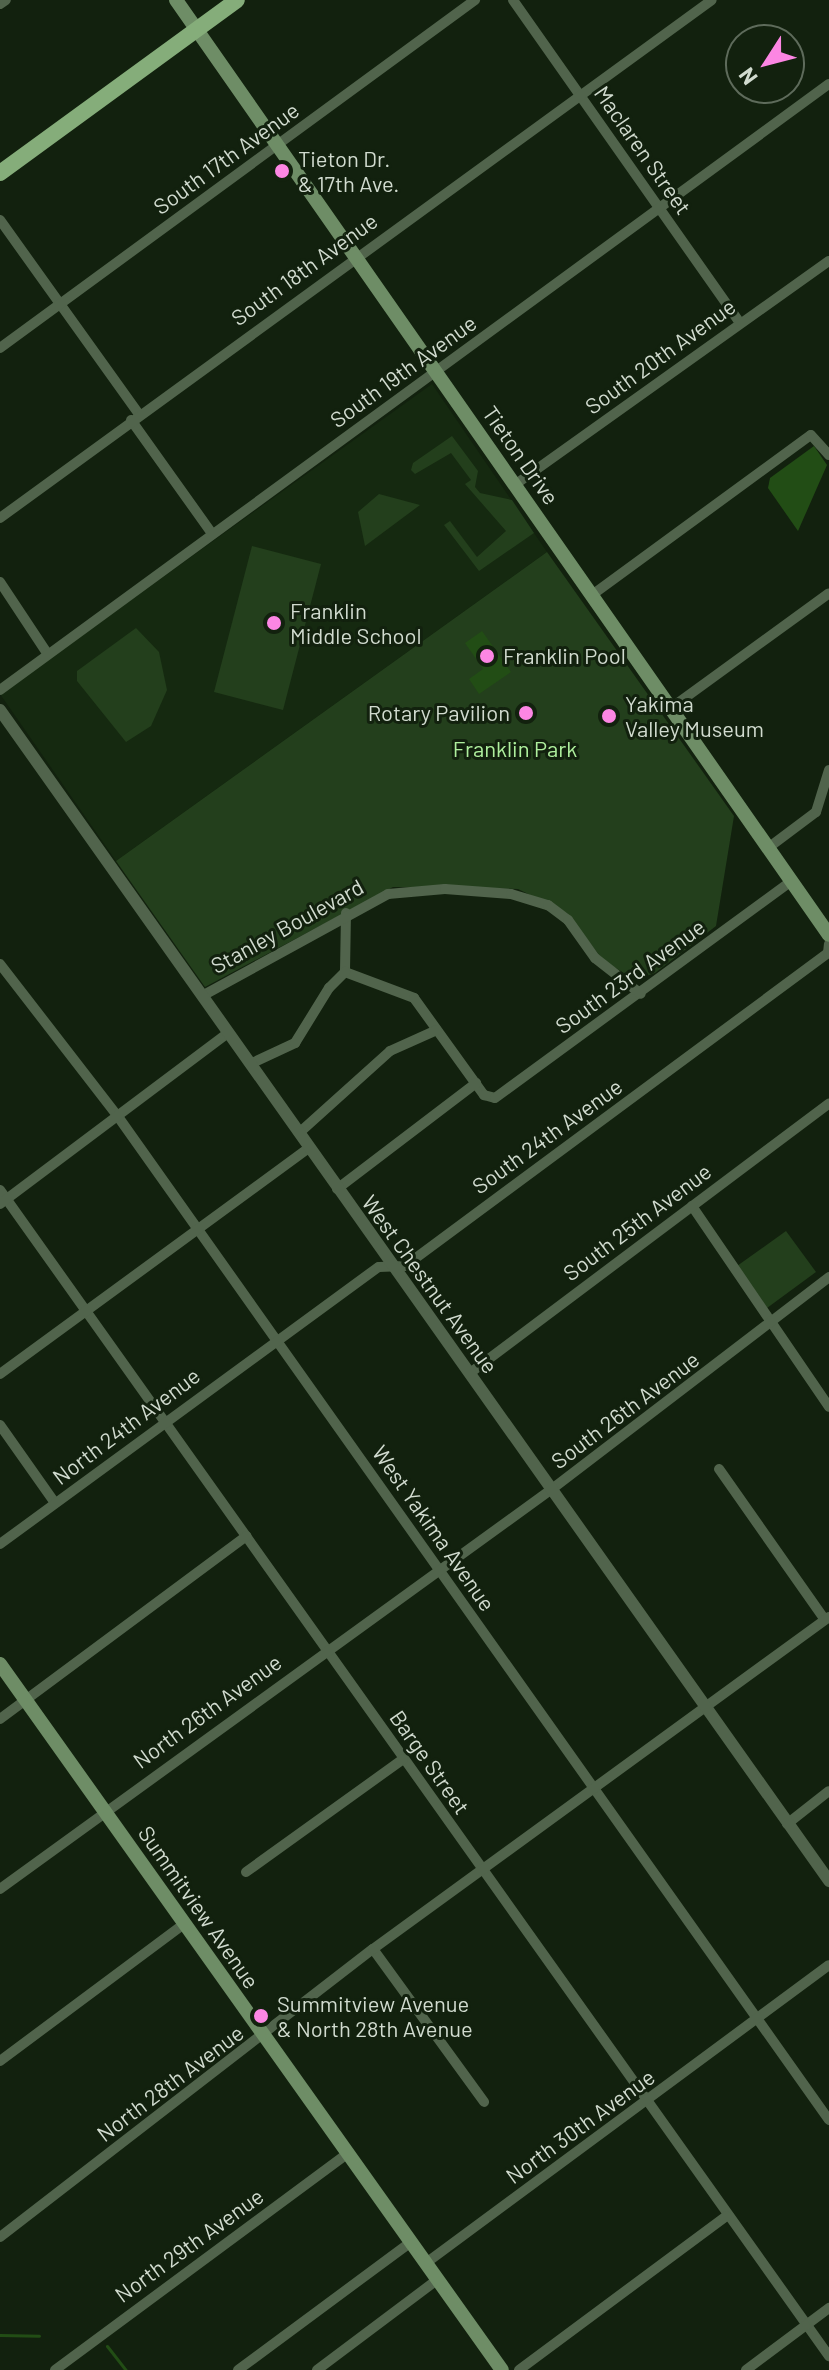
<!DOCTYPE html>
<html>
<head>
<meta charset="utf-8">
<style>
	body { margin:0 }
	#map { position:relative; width:829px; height:2370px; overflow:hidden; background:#12210e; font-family:Barlow,sans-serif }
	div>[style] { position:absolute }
	.built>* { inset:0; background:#152910 }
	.green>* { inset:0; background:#233f1c }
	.water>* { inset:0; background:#224d15 }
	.stream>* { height:3px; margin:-1.5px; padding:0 1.5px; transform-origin:1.5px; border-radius:1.5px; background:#224d15 }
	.minor>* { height:10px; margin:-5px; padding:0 5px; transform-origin:5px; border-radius:5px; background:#51644c }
	.tertiary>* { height:12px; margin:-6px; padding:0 6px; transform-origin:6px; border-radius:6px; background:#51644c }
	.secondary>* { height:14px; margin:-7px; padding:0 7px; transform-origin:7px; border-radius:7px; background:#6e8d66 }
	.primary>* { height:16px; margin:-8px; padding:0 8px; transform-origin:8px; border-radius:8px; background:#85ad7a }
	.dots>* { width:22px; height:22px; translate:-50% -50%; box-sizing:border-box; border:4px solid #12210e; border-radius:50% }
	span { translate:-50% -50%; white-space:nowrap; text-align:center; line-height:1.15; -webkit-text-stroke:6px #12210e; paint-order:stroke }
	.street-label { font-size:22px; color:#d1dbcf }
	.poi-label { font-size:22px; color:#d1dbcf }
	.left { translate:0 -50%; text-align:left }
	.right { translate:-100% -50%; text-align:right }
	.park-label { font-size:22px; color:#aeef9d }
	.north { position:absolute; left:725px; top:24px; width:80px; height:80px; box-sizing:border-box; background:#12210e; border:2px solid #5e6b5b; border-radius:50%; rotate:234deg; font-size:22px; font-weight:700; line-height:32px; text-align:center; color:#d1dbcf }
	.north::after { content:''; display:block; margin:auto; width:28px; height:36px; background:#fc86e3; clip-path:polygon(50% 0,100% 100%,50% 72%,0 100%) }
</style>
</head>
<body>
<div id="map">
	<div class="built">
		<div style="clip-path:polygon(432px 384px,547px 552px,116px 861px,0 694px)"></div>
	</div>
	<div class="green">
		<div style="clip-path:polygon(452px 436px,478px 471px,475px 487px,480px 493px,512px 500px,534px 533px,479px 571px,444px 525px,450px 521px,477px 557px,506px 531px,465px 484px,471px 480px,451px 453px,415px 474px,411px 470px,413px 463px)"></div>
		<div style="clip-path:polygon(379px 494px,420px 505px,365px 546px,358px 512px)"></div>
		<div style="clip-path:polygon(252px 546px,321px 564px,283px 710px,214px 692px)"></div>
		<div style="clip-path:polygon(547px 552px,734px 816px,716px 926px,655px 973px,635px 980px,603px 960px,567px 913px,518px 889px,393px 887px,205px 987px,116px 861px)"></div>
		<div style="clip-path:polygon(136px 628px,159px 652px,167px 690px,151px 726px,126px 742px,77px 681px,77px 671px)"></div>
		<div style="clip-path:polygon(786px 1231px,816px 1272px,767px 1308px,737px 1266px)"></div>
	</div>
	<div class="water">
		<div style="clip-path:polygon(814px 446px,827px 465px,798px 531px,768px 488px,770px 478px)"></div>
		<div style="clip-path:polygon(482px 631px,511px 672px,479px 694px,469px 679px,483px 669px,465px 643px)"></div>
	</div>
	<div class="stream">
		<div style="left:0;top:2335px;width:39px;rotate:1deg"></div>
		<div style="left:107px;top:2346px;width:31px;rotate:52deg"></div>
	</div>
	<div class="minor">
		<div style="left:513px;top:0;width:395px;rotate:54.9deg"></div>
		<div style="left:0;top:4px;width:7px;rotate:-34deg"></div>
		<div style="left:0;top:220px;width:239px;rotate:54.4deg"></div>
		<div style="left:0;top:348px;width:589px;rotate:-36.23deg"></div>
		<div style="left:131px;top:420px;width:138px;rotate:54.5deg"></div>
		<div style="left:516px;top:484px;width:384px;rotate:-35.5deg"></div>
		<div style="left:0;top:518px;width:880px;rotate:-36.04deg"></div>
		<div style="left:0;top:582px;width:85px;rotate:56.5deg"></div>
		<div style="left:592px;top:595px;width:271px;rotate:-36.2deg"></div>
		<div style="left:811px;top:435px;width:27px;rotate:48deg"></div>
		<div style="left:0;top:690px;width:1027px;rotate:-36.17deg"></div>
		<div style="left:671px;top:708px;width:195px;rotate:-36deg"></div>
		<div style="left:768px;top:848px;width:60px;rotate:-36.9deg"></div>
		<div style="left:816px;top:812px;width:44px;rotate:-72.8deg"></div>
		<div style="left:346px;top:913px;width:59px;rotate:91deg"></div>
		<div style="left:345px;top:972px;width:74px;rotate:20.6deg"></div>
		<div style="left:414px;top:998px;width:120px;rotate:54.2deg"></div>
		<div style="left:484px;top:1095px;width:11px;rotate:15deg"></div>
		<div style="left:495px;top:1098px;width:367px;rotate:-36.2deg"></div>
		<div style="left:0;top:964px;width:195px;rotate:52.3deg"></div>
		<div style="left:119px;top:1118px;width:1228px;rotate:54.68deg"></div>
		<div style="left:202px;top:996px;width:212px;rotate:-28.7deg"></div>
		<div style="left:388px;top:894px;width:57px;rotate:-5deg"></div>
		<div style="left:445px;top:889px;width:66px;rotate:4.3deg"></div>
		<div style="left:511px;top:894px;width:39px;rotate:17deg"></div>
		<div style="left:548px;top:905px;width:25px;rotate:37deg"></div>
		<div style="left:568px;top:920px;width:47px;rotate:54.6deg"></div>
		<div style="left:595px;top:958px;width:58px;rotate:38deg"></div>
		<div style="left:250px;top:1064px;width:50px;rotate:-25deg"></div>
		<div style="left:295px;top:1043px;width:65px;rotate:-58.3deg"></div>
		<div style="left:329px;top:988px;width:23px;rotate:-45deg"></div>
		<div style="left:299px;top:1133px;width:122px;rotate:-42deg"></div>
		<div style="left:390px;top:1051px;width:51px;rotate:-24.1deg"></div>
		<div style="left:337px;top:1189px;width:175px;rotate:-37.3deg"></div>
		<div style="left:0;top:1190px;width:1431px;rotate:54.59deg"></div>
		<div style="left:0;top:1204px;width:285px;rotate:-36.9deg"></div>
		<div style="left:692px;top:1206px;width:243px;rotate:55.7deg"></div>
		<div style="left:470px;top:1373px;width:449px;rotate:-36.9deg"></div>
		<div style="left:0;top:1374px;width:383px;rotate:-36.2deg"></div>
		<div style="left:0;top:1425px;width:95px;rotate:54.8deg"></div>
		<div style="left:719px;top:1469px;width:184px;rotate:54.9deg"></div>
		<div style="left:0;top:1544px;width:469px;rotate:-36.2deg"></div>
		<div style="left:379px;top:1267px;width:26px;rotate:-2deg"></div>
		<div style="left:405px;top:1266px;width:526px;rotate:-36.5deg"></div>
		<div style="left:828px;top:953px;width:9px;rotate:-84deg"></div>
		<div style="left:0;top:1719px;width:307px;rotate:-36.6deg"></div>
		<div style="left:787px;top:1824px;width:53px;rotate:-38.2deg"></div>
		<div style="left:246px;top:1872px;width:193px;rotate:-35.7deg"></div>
		<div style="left:0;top:1889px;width:682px;rotate:-35.93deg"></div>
		<div style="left:552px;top:1489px;width:349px;rotate:-37.4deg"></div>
		<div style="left:373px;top:1949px;width:189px;rotate:54deg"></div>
		<div style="left:0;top:2061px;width:229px;rotate:-36.7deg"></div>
		<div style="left:0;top:2237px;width:471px;rotate:-37.7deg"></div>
		<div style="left:373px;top:1949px;width:564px;rotate:-36.06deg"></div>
		<div style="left:426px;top:2263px;width:501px;rotate:-36.48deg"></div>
		<div style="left:55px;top:2370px;width:365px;rotate:-36.5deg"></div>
		<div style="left:238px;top:2370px;width:215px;rotate:-36.5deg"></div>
		<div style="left:317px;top:2370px;width:151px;rotate:-36.9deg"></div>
		<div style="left:519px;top:2370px;width:258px;rotate:-36.6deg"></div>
		<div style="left:746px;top:2370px;width:104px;rotate:-36.8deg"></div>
	</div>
	<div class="tertiary">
		<div style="left:0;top:710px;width:1435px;rotate:54.7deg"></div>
	</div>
	<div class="secondary">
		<div style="left:176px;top:0;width:1140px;rotate:55.07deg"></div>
		<div style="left:0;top:1664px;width:866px;rotate:54.59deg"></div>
	</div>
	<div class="primary">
		<div style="left:0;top:173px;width:293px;rotate:-36.1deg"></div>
	</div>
	<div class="dots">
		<div style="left:282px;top:171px;background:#fc86e3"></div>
		<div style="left:274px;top:623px;background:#fc86e3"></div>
		<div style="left:487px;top:656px;background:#fc86e3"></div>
		<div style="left:526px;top:713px;background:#fc86e3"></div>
		<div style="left:609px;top:716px;background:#fc86e3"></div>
		<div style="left:261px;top:2016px;background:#fc86e3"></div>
	</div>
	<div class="street-label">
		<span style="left:643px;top:150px;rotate:55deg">Maclaren Street</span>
		<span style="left:226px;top:158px;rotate:-36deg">South 17th Avenue</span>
		<span style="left:304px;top:269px;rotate:-36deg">South 18th Avenue</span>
		<span style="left:660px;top:356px;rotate:-36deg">South 20th Avenue</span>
		<span style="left:403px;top:371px;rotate:-36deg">South 19th Avenue</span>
		<span style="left:521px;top:455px;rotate:55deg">Tieton Drive</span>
		<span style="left:287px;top:926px;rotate:-29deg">Stanley Boulevard</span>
		<span style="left:630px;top:976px;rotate:-36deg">South 23rd Avenue</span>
		<span style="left:547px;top:1136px;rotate:-36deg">South 24th Avenue</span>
		<span style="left:637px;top:1222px;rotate:-37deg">South 25th Avenue</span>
		<span style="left:430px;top:1284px;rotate:54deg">West Chestnut Avenue</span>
		<span style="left:625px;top:1410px;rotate:-37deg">South 26th Avenue</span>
		<span style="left:126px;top:1426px;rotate:-37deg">North 24th Avenue</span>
		<span style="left:434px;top:1528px;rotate:55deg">West Yakima Avenue</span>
		<span style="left:207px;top:1711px;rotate:-36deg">North 26th Avenue</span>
		<span style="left:430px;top:1762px;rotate:55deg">Barge Street</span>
		<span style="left:199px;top:1907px;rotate:55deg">Summitview Avenue</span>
		<span style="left:170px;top:2083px;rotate:-37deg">North 28th Avenue</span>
		<span style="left:580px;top:2126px;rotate:-36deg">North 30th Avenue</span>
		<span style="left:189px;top:2245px;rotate:-36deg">North 29th Avenue</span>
	</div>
	<div class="poi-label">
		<span class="left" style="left:298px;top:171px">Tieton Dr.<br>&amp; 17th Ave.</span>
		<span class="left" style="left:290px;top:623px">Franklin<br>Middle School</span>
		<span class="left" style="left:503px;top:656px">Franklin Pool</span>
		<span class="left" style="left:625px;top:716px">Yakima<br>Valley Museum</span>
		<span class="right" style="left:510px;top:713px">Rotary Pavilion</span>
		<span class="left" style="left:277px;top:2016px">Summitview Avenue<br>&amp; North 28th Avenue</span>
	</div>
	<div class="park-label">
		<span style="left:515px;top:749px">Franklin Park</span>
	</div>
	<div class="north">N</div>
</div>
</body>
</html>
